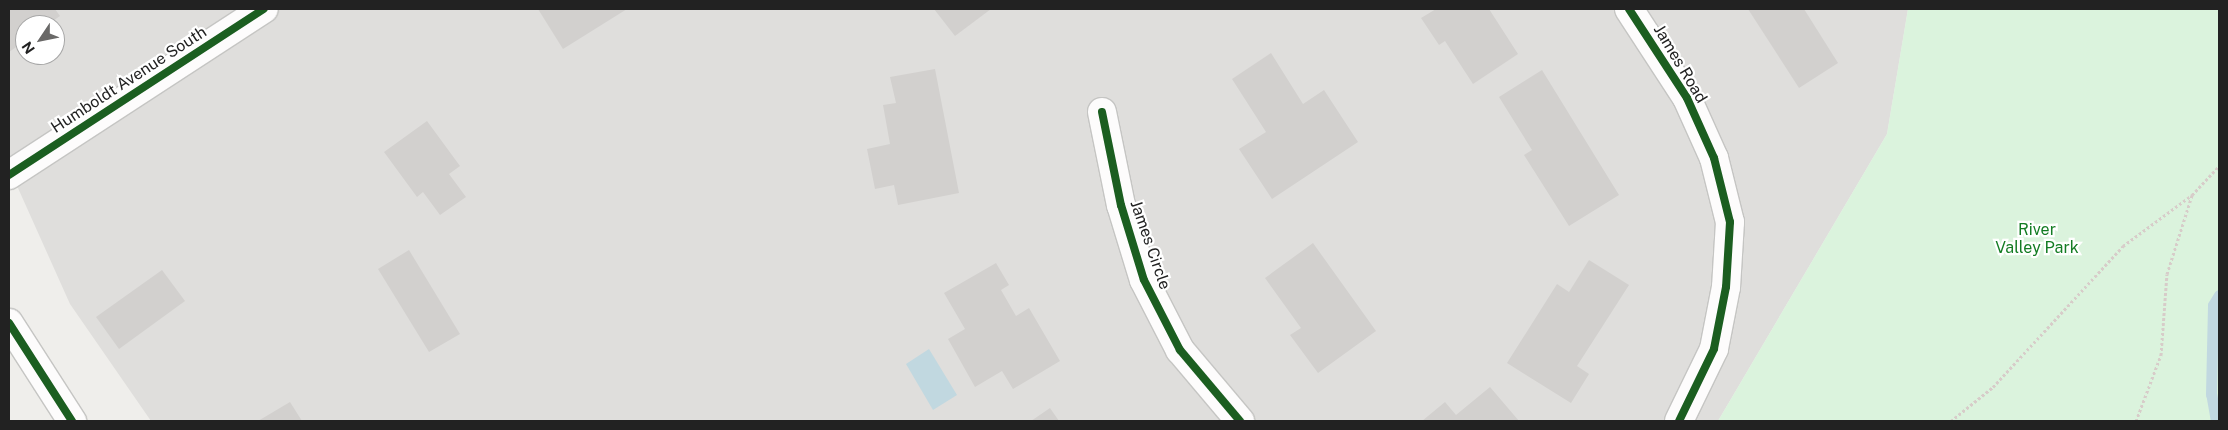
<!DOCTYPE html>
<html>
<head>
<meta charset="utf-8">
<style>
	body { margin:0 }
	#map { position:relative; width:2228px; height:430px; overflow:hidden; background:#efeeeb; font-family:"Public Sans",sans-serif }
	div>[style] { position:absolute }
	.residential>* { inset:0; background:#dfdedc }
	.park>* { inset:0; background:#dbf3dd }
	.water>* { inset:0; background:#c1d8e0 }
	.stream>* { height:11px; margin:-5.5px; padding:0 5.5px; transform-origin:5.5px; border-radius:5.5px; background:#c1d8e0 }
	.building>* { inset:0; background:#d2d0ce }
	.path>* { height:3px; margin-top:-1.5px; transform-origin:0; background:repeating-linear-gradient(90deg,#d7ccc9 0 2.5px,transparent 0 5px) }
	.roads { filter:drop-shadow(1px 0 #c5c5c3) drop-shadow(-1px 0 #c5c5c3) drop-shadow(0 1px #c5c5c3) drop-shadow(0 -1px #c5c5c3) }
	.minor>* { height:28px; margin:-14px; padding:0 14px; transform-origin:14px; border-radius:14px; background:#fdfcfc }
	.cycleway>* { height:8px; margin:-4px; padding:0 4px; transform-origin:4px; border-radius:4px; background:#1b5e20 }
	span { translate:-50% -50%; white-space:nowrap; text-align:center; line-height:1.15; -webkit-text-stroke:4.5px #fff; paint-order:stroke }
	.street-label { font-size:16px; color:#222 }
	.park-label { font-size:16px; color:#137c23 }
	.frame { position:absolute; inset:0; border:10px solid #222; pointer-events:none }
	.north { position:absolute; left:15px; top:15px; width:50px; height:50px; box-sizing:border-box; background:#fff; border:1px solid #a7a7a7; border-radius:50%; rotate:236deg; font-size:14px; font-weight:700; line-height:20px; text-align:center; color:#222 }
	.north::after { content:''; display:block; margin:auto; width:18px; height:22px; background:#6a6968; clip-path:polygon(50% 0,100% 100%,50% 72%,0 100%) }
</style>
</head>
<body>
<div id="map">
	<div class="residential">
		<div style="clip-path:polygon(evenodd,9px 9px,1908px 9px,1887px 134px,1718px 421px,151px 421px,70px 304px,9px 168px,9px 9px,25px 25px,55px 25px,55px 55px,25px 55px,25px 25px)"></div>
	</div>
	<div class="park">
		<div style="clip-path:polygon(1908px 9px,2219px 9px,2219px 421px,1718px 421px,1887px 134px)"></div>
	</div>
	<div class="water">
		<div style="clip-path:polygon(929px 349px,957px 395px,933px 410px,906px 364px)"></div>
	</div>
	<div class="stream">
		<div style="left:2216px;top:421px;width:27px;rotate:-100deg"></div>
		<div style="left:2211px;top:394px;width:89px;rotate:-88.7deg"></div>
		<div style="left:2213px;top:305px;width:12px;rotate:-59deg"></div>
	</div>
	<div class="building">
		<div style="clip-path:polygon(9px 9px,55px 9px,60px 16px,47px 25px,25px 25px,25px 41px,9px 52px)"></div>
		<div style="clip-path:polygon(538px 9px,627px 9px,563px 49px)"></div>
		<div style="clip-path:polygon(934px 9px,991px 9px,955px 36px)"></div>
		<div style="clip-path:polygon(1436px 9px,1489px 9px,1518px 54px,1473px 84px,1445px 41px,1439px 45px,1421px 18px)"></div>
		<div style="clip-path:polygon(1748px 9px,1804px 9px,1838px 63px,1799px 88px)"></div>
		<div style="clip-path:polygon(1271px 53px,1303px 104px,1324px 90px,1358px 142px,1272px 199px,1239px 149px,1266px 132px,1232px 79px)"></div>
		<div style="clip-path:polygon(935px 69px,959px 193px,898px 205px,894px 185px,875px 189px,867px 149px,890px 144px,883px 105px,896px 103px,890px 77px)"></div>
		<div style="clip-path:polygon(1542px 70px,1619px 195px,1569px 226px,1524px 155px,1532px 150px,1499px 97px)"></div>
		<div style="clip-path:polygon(427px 121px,460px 166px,449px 174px,466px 197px,440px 215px,423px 192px,417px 197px,384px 152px)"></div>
		<div style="clip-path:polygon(1313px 243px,1376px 331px,1318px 373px,1290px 335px,1301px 328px,1265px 278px)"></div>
		<div style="clip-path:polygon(409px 250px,460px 334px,429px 352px,378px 269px)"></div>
		<div style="clip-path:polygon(1589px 260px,1629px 285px,1577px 366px,1589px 374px,1571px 403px,1507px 363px,1557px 284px,1569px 292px)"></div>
		<div style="clip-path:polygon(996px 263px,1009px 285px,1001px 290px,1016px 316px,1029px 308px,1060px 361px,1013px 389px,1002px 371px,975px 387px,948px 339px,965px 329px,944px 293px)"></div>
		<div style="clip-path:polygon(162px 270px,185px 301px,119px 349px,96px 317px)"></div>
		<div style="clip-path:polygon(1490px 387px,1519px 421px,1422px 421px,1445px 402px,1456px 415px)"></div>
		<div style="clip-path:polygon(290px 402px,302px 421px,258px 421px)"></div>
		<div style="clip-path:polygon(1050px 408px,1059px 421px,1031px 421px)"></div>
	</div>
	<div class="path">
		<div style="left:1951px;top:421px;width:54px;rotate:-39deg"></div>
		<div style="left:1993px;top:387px;width:192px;rotate:-47.3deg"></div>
		<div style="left:2123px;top:246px;width:86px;rotate:-36.5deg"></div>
		<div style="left:2136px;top:421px;width:71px;rotate:-69.3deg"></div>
		<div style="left:2161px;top:355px;width:81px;rotate:-85.8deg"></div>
		<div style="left:2167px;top:274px;width:83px;rotate:-72.4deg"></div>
		<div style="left:2192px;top:195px;width:40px;rotate:-47deg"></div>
	</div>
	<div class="roads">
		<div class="minor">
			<div style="left:1629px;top:9px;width:106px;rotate:56.9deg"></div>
			<div style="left:1687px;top:98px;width:66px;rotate:65.8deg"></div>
			<div style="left:1714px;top:158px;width:66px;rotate:76deg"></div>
			<div style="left:1730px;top:222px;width:65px;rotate:93.5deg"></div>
			<div style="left:1726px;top:287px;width:63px;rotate:101deg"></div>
			<div style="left:1714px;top:349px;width:80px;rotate:115.9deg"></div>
			<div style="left:1102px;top:112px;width:95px;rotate:78.5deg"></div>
			<div style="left:1121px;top:205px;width:78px;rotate:73deg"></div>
			<div style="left:1144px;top:280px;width:79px;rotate:62.8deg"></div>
			<div style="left:1180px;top:350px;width:93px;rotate:49.8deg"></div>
			<div style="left:9px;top:175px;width:304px;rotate:-33.1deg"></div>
			<div style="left:9px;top:323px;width:117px;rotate:57.3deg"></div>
		</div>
	</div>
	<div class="cycleway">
		<div style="left:1629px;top:9px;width:106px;rotate:56.9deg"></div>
		<div style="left:1687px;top:98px;width:66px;rotate:65.8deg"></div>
		<div style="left:1714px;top:158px;width:66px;rotate:76deg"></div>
		<div style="left:1730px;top:222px;width:65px;rotate:93.5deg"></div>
		<div style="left:1726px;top:287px;width:63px;rotate:101deg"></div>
		<div style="left:1714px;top:349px;width:80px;rotate:115.9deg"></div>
		<div style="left:1102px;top:112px;width:95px;rotate:78.5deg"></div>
		<div style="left:1121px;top:205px;width:78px;rotate:73deg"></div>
		<div style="left:1144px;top:280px;width:79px;rotate:62.8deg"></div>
		<div style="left:1180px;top:350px;width:93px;rotate:49.8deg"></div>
		<div style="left:9px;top:175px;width:304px;rotate:-33.1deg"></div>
		<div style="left:9px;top:323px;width:117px;rotate:57.3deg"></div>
	</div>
	<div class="street-label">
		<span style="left:1680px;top:64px;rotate:59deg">James Road</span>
		<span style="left:129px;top:80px;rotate:-33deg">Humboldt Avenue South</span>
		<span style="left:1150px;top:245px;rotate:71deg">James Circle</span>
	</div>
	<div class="park-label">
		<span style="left:2037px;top:239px">River<br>Valley Park</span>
	</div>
	<div class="frame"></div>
	<div class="north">N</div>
</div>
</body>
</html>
